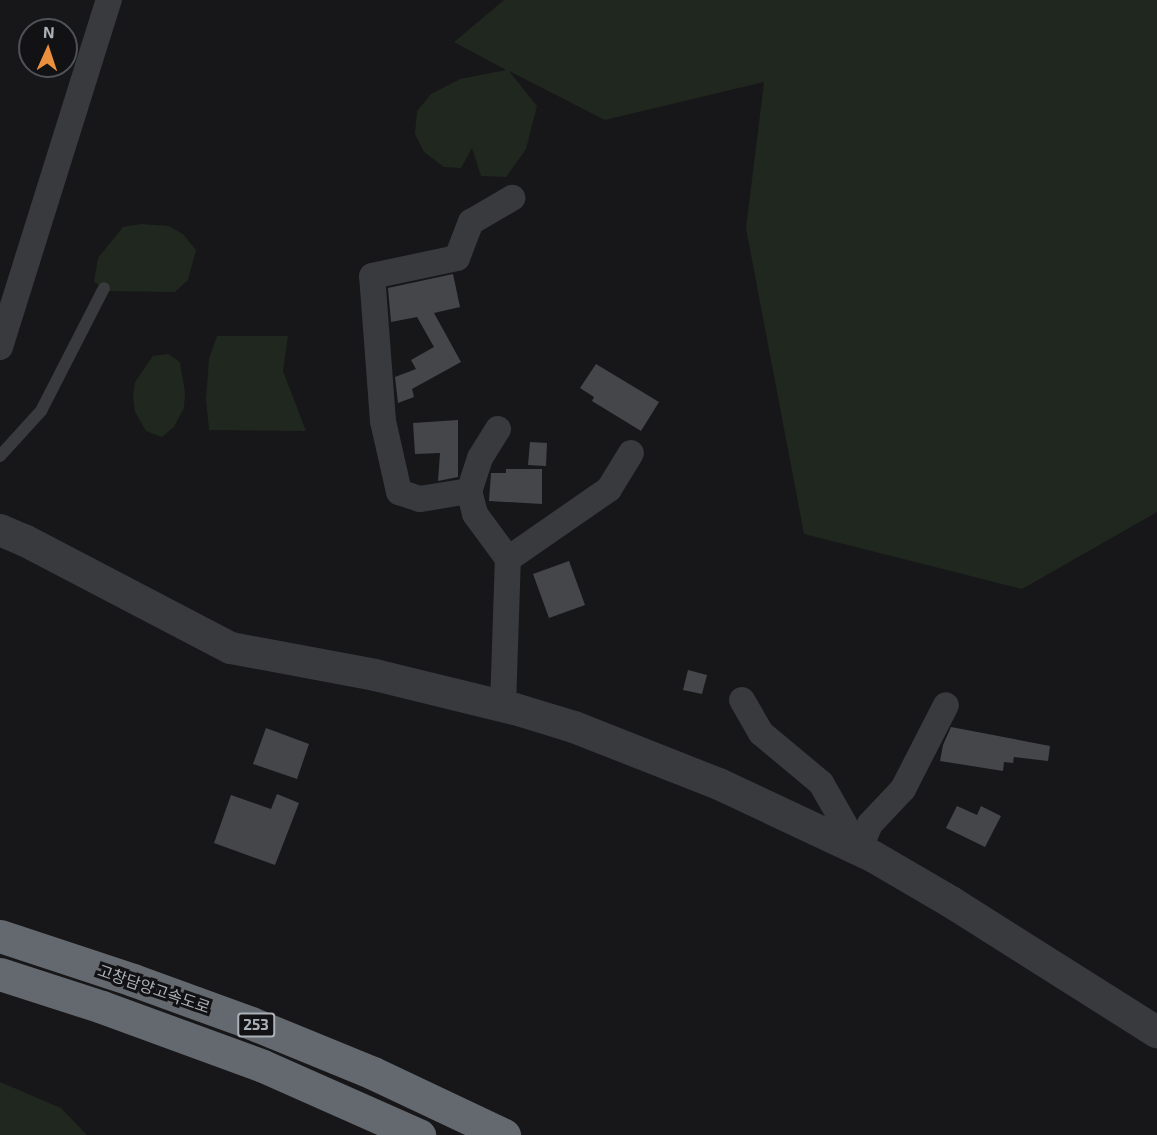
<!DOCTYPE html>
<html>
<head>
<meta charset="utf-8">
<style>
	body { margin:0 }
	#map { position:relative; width:1157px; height:1135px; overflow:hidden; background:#171719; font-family:"Exo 2","Noto Sans KR",sans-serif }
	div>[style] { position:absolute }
	.green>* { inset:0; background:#1f271f }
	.building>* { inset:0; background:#444649 }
	.service>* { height:12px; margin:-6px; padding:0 6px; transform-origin:6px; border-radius:6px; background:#383a3e }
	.minor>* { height:26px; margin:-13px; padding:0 13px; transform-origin:13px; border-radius:13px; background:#383a3e }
	.tertiary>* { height:32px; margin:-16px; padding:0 16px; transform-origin:16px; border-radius:16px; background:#383a3e }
	.motorway>* { height:33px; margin:-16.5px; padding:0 16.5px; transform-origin:16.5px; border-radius:16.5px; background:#64696f }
	span { translate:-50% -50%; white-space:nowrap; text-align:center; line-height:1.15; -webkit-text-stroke:6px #121214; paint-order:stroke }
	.shield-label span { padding:2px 4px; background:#121214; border:2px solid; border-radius:4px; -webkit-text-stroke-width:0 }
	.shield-label { font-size:15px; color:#aab1b8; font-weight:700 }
	.street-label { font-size:16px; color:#aab1b8 }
	.north { position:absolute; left:18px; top:18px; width:60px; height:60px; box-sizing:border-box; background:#121214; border:2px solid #4f5256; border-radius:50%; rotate:3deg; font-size:16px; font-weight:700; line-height:24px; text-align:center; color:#aab1b8 }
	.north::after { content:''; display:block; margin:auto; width:21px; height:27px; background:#ea8f3d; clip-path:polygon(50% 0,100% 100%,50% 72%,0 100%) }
</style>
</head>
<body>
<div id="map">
	<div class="green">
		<div style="clip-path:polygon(504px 0,1157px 0,1157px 512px,1022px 589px,804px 534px,746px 228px,764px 82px,605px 120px,509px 71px,537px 106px,526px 149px,506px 177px,481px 176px,472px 148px,461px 168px,444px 167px,424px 152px,415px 134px,417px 111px,431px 94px,460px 79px,506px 70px,454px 42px)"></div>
		<div style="clip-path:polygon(141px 224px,169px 226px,183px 234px,196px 250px,188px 280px,175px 292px,109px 291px,94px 282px,98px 258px,123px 227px)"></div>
		<div style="clip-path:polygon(217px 336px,288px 336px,283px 371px,306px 431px,209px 430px,206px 399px,209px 359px)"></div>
		<div style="clip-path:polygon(168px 354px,180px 362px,185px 393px,184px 408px,174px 427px,162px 437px,146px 431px,135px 412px,133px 397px,135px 382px,153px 356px)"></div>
		<div style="clip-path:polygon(0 1082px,61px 1108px,87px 1135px,0 1135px)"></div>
	</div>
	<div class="building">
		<div style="clip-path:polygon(453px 274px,460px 307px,434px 313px,461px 362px,412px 389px,414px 397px,398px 403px,395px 377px,416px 369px,411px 360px,434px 347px,417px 317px,391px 322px,388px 288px)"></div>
		<div style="clip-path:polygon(596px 364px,659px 402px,641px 431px,592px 401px,594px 397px,580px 388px)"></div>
		<div style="clip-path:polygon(458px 420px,458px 477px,438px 481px,440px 453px,415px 454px,413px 423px)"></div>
		<div style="clip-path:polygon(530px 442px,547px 443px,546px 466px,528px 465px)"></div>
		<div style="clip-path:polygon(506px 469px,542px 469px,542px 504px,489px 501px,491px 473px,506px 473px)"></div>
		<div style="clip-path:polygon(569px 561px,585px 605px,549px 618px,533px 574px)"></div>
		<div style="clip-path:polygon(688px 670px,707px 675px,702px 694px,683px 690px)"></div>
		<div style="clip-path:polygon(951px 727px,1050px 746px,1048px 761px,1014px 757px,1013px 763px,1004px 762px,1003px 771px,940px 761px,943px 745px)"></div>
		<div style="clip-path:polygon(266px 728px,309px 744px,297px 779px,253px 764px)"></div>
		<div style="clip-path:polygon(277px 794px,299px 803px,275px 865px,214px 843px,231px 795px,271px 809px)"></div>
		<div style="clip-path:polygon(957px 806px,977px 815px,981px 806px,1001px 816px,985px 847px,946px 828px)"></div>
	</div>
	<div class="service">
		<div style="left:0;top:456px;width:61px;rotate:-47.7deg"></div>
		<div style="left:41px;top:411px;width:138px;rotate:-62.9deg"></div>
	</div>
	<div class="minor">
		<div style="left:0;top:347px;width:364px;rotate:-72.6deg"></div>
		<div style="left:498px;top:429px;width:34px;rotate:122deg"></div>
		<div style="left:480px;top:458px;width:35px;rotate:108deg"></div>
		<div style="left:469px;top:491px;width:24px;rotate:75deg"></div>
		<div style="left:475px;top:514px;width:56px;rotate:53.7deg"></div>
		<div style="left:469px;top:491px;width:50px;rotate:170.7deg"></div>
		<div style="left:420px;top:499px;width:22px;rotate:-162deg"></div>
		<div style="left:399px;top:492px;width:73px;rotate:-102.7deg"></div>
		<div style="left:383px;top:421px;width:145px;rotate:-94.3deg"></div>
		<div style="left:372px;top:276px;width:87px;rotate:-12deg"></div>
		<div style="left:457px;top:258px;width:39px;rotate:-69deg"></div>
		<div style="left:471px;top:222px;width:48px;rotate:-30.3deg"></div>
		<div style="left:742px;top:700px;width:38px;rotate:60deg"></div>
		<div style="left:761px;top:733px;width:78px;rotate:39.8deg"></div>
		<div style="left:821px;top:783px;width:77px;rotate:60.4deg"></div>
		<div style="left:503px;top:706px;width:147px;rotate:-88.1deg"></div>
		<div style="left:508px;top:559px;width:123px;rotate:-34.7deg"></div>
		<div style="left:609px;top:489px;width:42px;rotate:-58.6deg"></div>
		<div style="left:859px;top:850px;width:28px;rotate:-67deg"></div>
		<div style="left:870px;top:824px;width:48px;rotate:-46.7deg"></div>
		<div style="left:903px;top:789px;width:94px;rotate:-62.9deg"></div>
	</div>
	<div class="tertiary">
		<div style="left:0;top:530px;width:26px;rotate:23deg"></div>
		<div style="left:24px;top:540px;width:233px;rotate:27.6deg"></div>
		<div style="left:231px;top:648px;width:147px;rotate:10.6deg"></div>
		<div style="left:375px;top:675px;width:144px;rotate:13.7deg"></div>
		<div style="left:515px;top:709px;width:62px;rotate:17deg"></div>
		<div style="left:574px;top:727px;width:156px;rotate:21.5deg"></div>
		<div style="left:719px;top:784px;width:171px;rotate:25.2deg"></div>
		<div style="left:874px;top:857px;width:89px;rotate:30.3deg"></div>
		<div style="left:951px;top:902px;width:244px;rotate:32.3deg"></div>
	</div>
	<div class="motorway">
		<div style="left:0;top:936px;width:140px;rotate:18.3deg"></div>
		<div style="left:133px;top:980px;width:126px;rotate:20deg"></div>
		<div style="left:251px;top:1023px;width:132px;rotate:22.3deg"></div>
		<div style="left:373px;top:1073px;width:145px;rotate:25.3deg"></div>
		<div style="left:0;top:974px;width:107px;rotate:17.9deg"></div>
		<div style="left:102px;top:1007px;width:171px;rotate:20.1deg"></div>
		<div style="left:263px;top:1066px;width:171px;rotate:23.9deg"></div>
	</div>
	<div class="shield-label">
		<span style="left:256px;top:1025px">253</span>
	</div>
	<div class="street-label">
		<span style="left:154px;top:989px;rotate:19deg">고창담양고속도로</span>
	</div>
	<div class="north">N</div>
</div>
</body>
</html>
